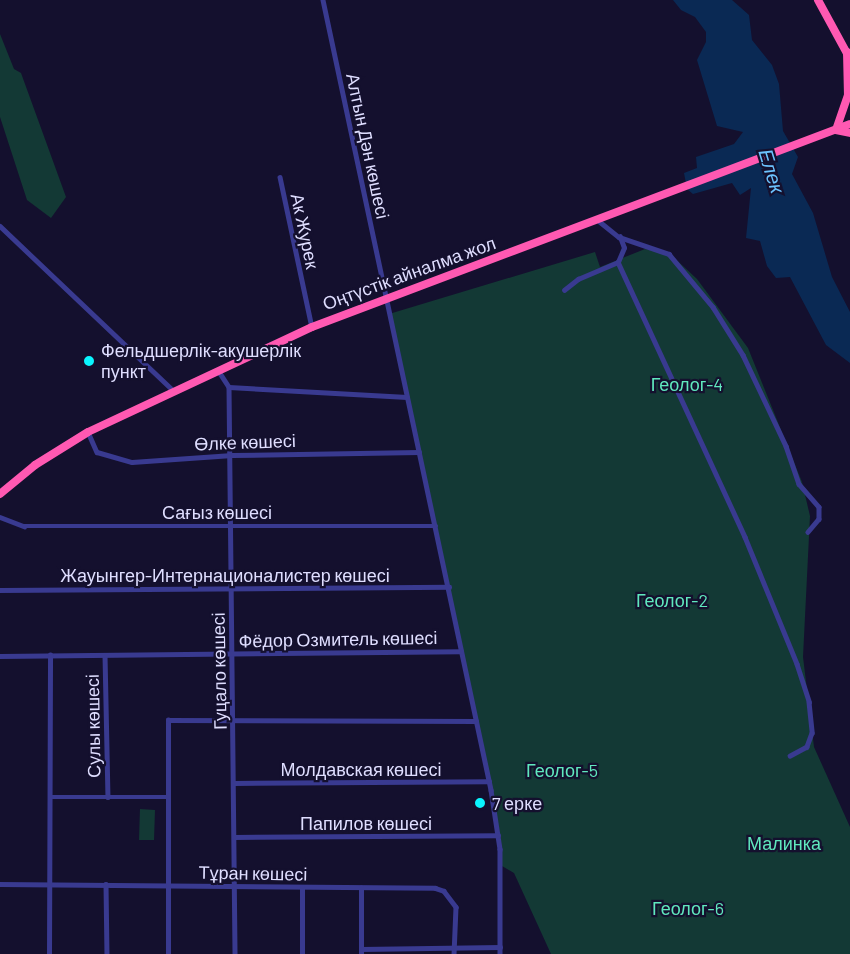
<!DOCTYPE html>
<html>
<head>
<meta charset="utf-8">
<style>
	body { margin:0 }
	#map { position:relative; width:850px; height:954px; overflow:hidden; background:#14102e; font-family:Barlow,sans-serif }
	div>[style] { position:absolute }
	.green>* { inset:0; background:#133935 }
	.water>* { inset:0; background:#0a2954 }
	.street>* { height:4.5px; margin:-2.25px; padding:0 2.25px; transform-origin:2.25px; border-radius:2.25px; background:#393a90 }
	.highway>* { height:8px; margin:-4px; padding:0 4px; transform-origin:4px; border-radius:4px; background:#ff59b2 }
	.dots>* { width:16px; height:16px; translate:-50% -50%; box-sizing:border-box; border:3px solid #14102e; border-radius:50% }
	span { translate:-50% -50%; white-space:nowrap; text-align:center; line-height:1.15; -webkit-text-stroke:4.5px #14102e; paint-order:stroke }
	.street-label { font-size:18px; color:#dfdeff }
	.poi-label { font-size:18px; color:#dfdeff }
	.left { translate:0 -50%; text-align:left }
	.park-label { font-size:18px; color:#60e8be }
	.water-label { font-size:20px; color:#6cc3ff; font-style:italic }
</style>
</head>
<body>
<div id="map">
	<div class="green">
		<div style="clip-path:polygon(0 34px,14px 69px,21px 73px,66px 197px,51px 218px,27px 200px,0 117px)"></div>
		<div style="clip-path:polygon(645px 249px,669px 253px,697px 279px,748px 348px,802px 482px,810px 516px,803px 657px,814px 747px,850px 827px,850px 954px,551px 954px,514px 873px,502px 866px,501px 840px,389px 314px,595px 252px,600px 267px)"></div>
		<div style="clip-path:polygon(140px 809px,155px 810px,154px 840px,139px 840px)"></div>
	</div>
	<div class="water">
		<div style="clip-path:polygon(673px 0,732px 0,749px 15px,752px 40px,772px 65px,779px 84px,783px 131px,798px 157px,792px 174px,813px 213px,832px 277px,850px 312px,850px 363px,826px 345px,790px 277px,776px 278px,767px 266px,760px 241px,746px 238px,751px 188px,740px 195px,732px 183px,693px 194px,687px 189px,684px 173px,697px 168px,696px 157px,734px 144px,743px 132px,717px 126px,697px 60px,706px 42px,706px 32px,695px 17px,681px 10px)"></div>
	</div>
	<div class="street">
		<div style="left:323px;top:0;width:808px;rotate:77.99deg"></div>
		<div style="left:491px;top:790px;width:60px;rotate:81.3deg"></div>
		<div style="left:500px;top:849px;width:105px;rotate:90deg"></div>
		<div style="left:280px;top:177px;width:153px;rotate:78deg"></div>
		<div style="left:599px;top:221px;width:26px;rotate:39deg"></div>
		<div style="left:619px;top:237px;width:53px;rotate:18.8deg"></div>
		<div style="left:669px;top:254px;width:69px;rotate:50.3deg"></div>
		<div style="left:713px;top:307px;width:57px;rotate:58deg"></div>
		<div style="left:743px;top:355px;width:101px;rotate:64.7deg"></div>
		<div style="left:786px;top:446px;width:40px;rotate:71.1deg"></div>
		<div style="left:799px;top:484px;width:30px;rotate:49deg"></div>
		<div style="left:819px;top:507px;width:12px;rotate:90deg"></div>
		<div style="left:819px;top:519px;width:17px;rotate:130deg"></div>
		<div style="left:0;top:226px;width:240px;rotate:43.5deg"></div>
		<div style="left:618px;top:262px;width:15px;rotate:-67deg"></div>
		<div style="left:624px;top:248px;width:12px;rotate:-110deg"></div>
		<div style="left:564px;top:290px;width:18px;rotate:-38deg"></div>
		<div style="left:578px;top:279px;width:43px;rotate:-23deg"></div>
		<div style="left:618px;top:262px;width:303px;rotate:65.2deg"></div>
		<div style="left:745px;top:537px;width:137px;rotate:67.7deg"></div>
		<div style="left:797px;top:664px;width:40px;rotate:72deg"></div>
		<div style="left:809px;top:702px;width:31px;rotate:84deg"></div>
		<div style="left:812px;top:733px;width:15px;rotate:110deg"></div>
		<div style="left:807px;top:747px;width:19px;rotate:152deg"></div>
		<div style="left:218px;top:370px;width:20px;rotate:57deg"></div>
		<div style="left:229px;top:387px;width:178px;rotate:3.2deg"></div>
		<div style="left:229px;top:387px;width:567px;rotate:89.39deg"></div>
		<div style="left:88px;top:432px;width:22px;rotate:66deg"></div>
		<div style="left:97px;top:452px;width:36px;rotate:16deg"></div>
		<div style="left:132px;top:462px;width:100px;rotate:-4deg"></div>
		<div style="left:232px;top:455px;width:187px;rotate:-0.9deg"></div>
		<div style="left:0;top:517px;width:26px;rotate:21deg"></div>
		<div style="left:24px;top:526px;width:412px"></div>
		<div style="left:0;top:590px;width:449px;rotate:-0.4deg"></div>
		<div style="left:105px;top:655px;width:142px;rotate:88.8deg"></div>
		<div style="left:0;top:656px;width:461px;rotate:-0.6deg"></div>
		<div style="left:234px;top:783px;width:255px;rotate:-0.4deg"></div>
		<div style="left:50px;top:797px;width:118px"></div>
		<div style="left:234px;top:837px;width:264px;rotate:-0.4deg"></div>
		<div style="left:0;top:884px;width:435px;rotate:0.5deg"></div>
		<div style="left:435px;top:888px;width:9px;rotate:18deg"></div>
		<div style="left:444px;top:891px;width:20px;rotate:53deg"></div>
		<div style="left:456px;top:907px;width:47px;rotate:92.4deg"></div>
		<div style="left:106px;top:884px;width:70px;rotate:89.2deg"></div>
		<div style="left:361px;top:949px;width:139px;rotate:-0.8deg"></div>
		<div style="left:49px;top:954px;width:299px;rotate:-89.8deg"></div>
		<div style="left:168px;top:954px;width:234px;rotate:-90deg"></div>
		<div style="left:168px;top:720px;width:308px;rotate:0.2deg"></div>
		<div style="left:302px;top:954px;width:66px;rotate:-90deg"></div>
		<div style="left:361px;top:954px;width:66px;rotate:-90deg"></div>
	</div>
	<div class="highway">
		<div style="left:818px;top:0;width:65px;rotate:61.5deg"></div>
		<div style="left:847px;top:52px;width:43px;rotate:88.7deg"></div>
		<div style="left:848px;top:95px;width:37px;rotate:109deg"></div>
		<div style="left:836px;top:130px;width:14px;rotate:12deg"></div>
		<div style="left:0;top:494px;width:45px;rotate:-39.6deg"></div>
		<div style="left:35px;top:465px;width:62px;rotate:-31.9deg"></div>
		<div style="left:88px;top:432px;width:247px;rotate:-25.1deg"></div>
		<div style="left:312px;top:327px;width:575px;rotate:-20.67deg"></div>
	</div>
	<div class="dots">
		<div style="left:89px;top:361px;background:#0af5ff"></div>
		<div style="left:480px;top:803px;background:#0af5ff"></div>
	</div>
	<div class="street-label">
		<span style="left:368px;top:146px;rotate:78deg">Алтын Дән көшесі</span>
		<span style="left:305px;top:231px;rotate:78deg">Ак Журек</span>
		<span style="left:409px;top:273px;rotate:-20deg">Оңтүстік айналма жол</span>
		<span style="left:245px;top:442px;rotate:-2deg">Өлке көшесі</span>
		<span style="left:217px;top:512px">Сағыз көшесі</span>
		<span style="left:225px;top:575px">Жауынгер-Интернационалистер көшесі</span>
		<span style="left:338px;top:639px;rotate:-1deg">Фёдор Озмитель көшесі</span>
		<span style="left:219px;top:671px;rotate:-91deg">Гуцало көшесі</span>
		<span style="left:93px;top:726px;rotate:-91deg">Сулы көшесі</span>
		<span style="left:361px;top:769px">Молдавская көшесі</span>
		<span style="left:366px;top:823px">Папилов көшесі</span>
		<span style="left:253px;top:873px;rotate:1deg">Тұран көшесі</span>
	</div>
	<div class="poi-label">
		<span class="left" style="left:101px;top:361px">Фельдшерлік-акушерлік<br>пункт</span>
		<span class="left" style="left:492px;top:803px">7 ерке</span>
	</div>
	<div class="park-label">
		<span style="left:687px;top:384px">Геолог-4</span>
		<span style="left:672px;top:600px">Геолог-2</span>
		<span style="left:562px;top:770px">Геолог-5</span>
		<span style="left:784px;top:843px">Малинка</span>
		<span style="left:688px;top:908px">Геолог-6</span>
	</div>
	<div class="water-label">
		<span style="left:772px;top:171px;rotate:73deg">Елек</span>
	</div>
</div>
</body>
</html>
